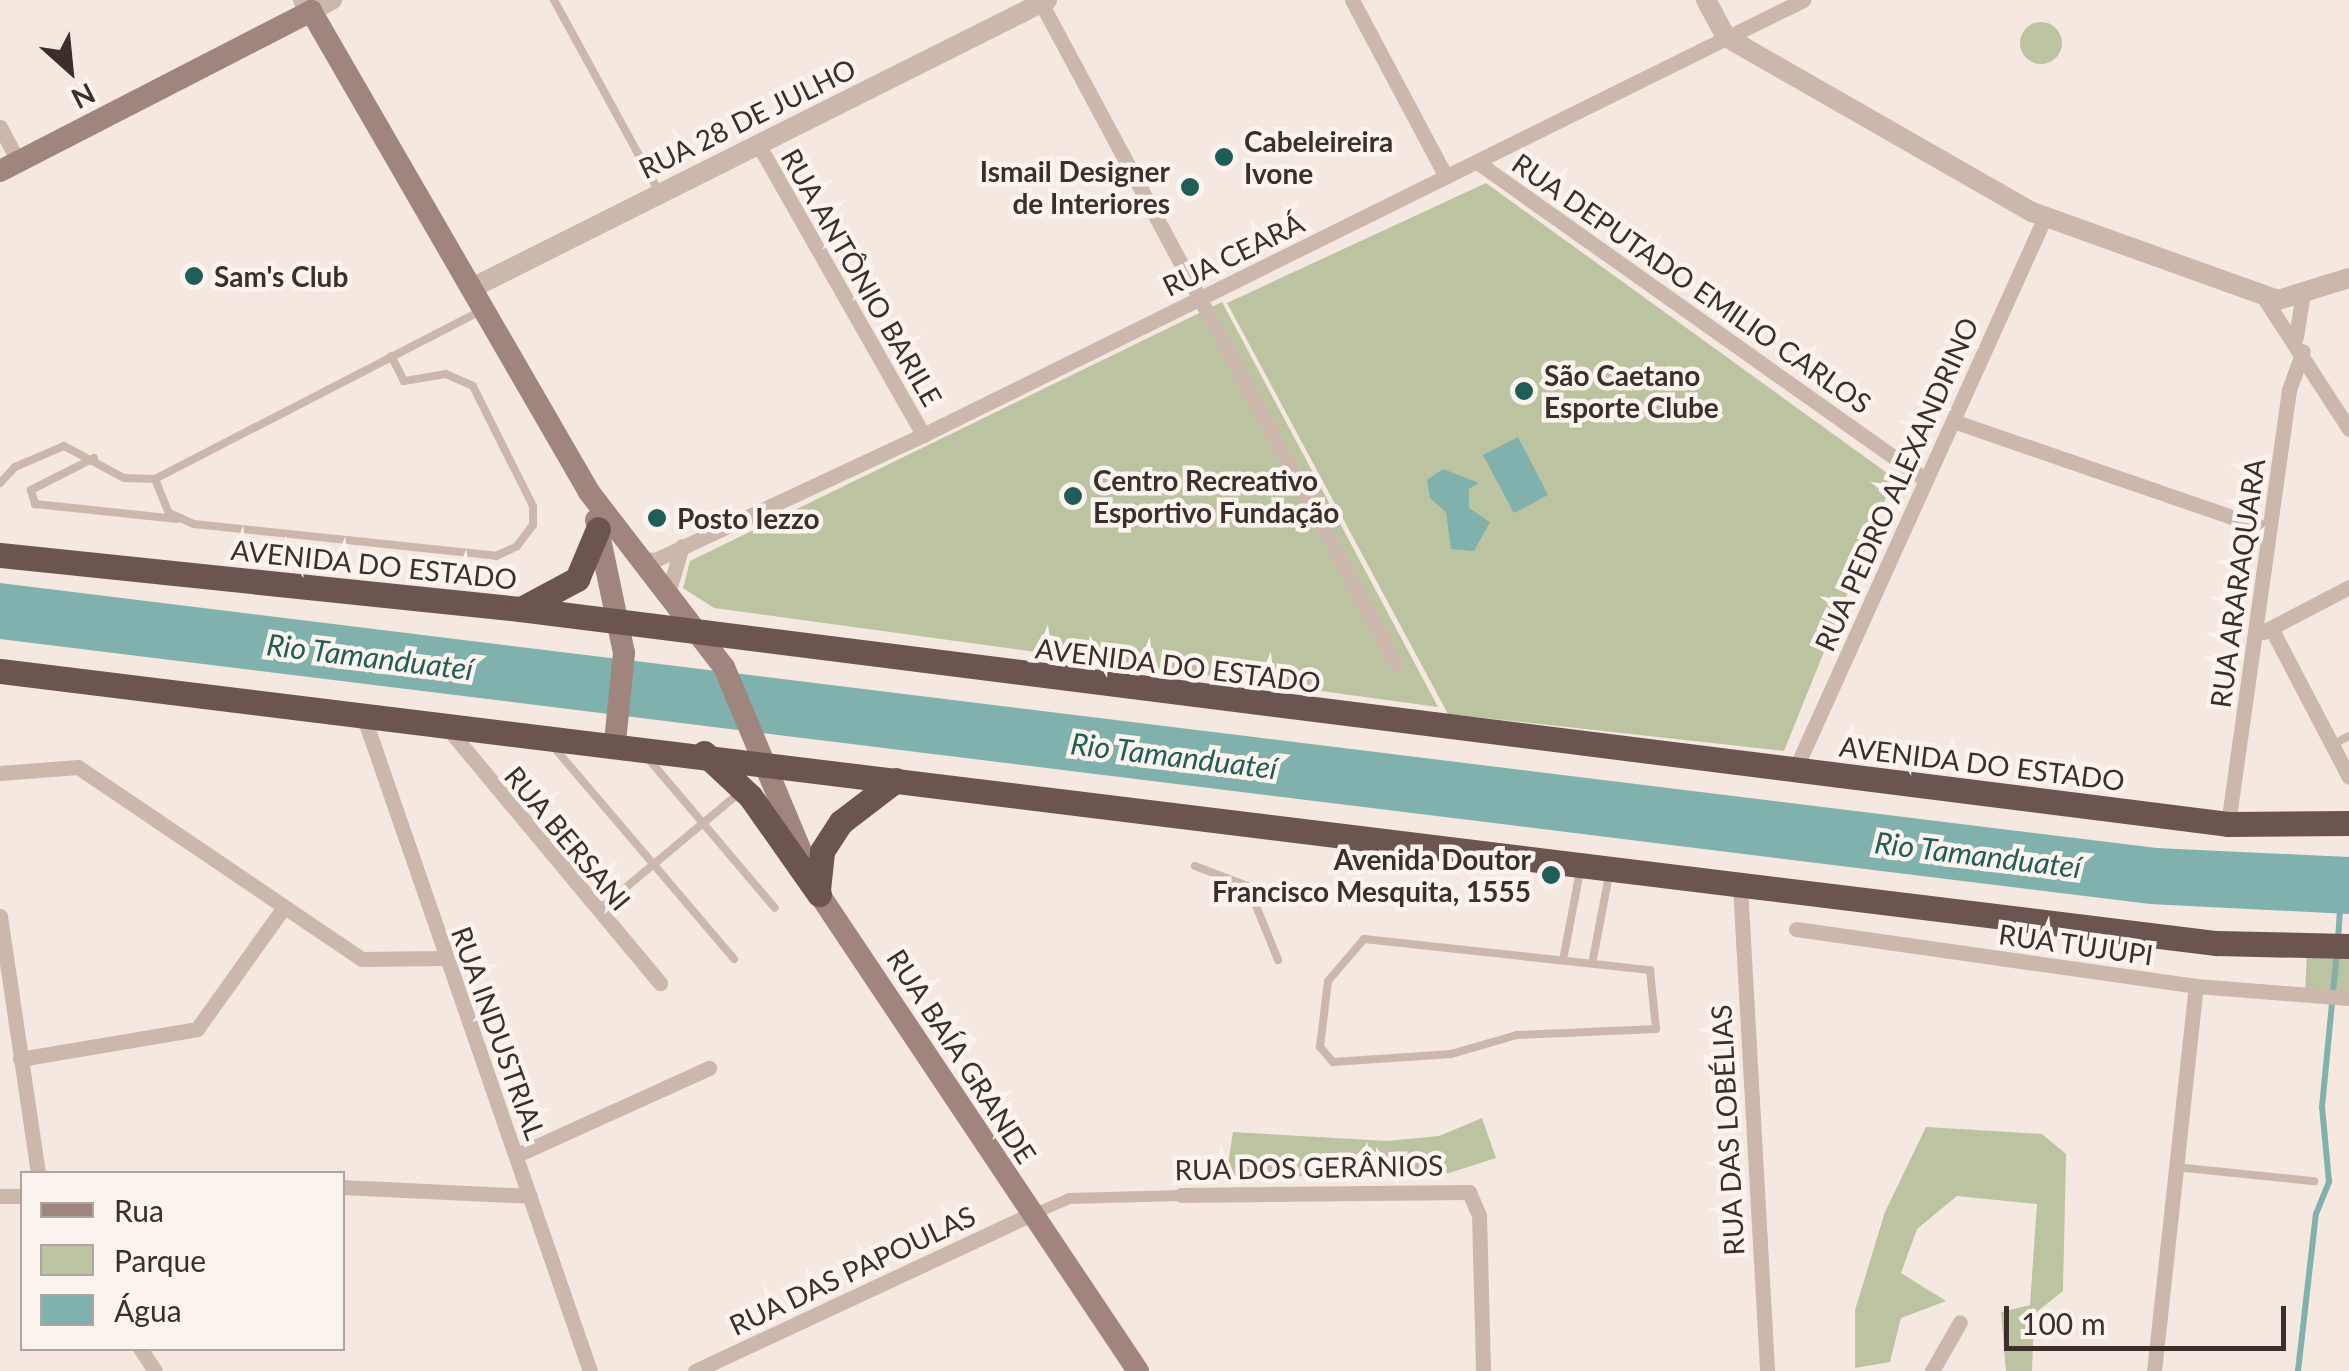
<!DOCTYPE html>
<html>
<head>
<meta charset="utf-8">
<style>
	body { margin:0 }
	#map { position:relative; width:2349px; height:1371px; overflow:hidden; background:#f4e8e1; font-family:Lato,sans-serif }
	div>[style] { position:absolute }
	.green>* { inset:0; background:#bcc3a1 }
	.round { border-radius:50% }
	.water>* { inset:0; background:#80b1ac }
	.stream>* { height:6px; margin:-3px; padding:0 3px; transform-origin:3px; border-radius:3px; background:#80b1ac }
	.service>* { height:8px; margin:-4px; padding:0 4px; transform-origin:4px; border-radius:4px; background:#ccb7ad }
	.pedestrian>* { height:11px; margin:-5.5px; padding:0 5.5px; transform-origin:5.5px; border-radius:5.5px; background:#ccb7ad }
	.minor>* { height:15px; margin:-7.5px; padding:0 7.5px; transform-origin:7.5px; border-radius:7.5px; background:#ccb7ad }
	.tertiary>* { height:20px; margin:-10px; padding:0 10px; transform-origin:10px; border-radius:10px; background:#ccb7ad }
	.secondary>* { height:22px; margin:-11px; padding:0 11px; transform-origin:11px; border-radius:11px; background:#a0857e }
	.trunk>* { height:25px; margin:-12.5px; padding:0 12.5px; transform-origin:12.5px; border-radius:12.5px; background:#6c5550 }
	.dots>* { width:28px; height:28px; translate:-50% -50%; box-sizing:border-box; border:5px solid #fbf3ee; border-radius:50% }
	span { translate:-50% -50%; white-space:nowrap; text-align:center; line-height:1.15; -webkit-text-stroke:9px #fbf3ee; paint-order:stroke }
	.street-label { font-size:28px; color:#3b2e2b }
	.poi-label { font-size:28px; color:#3b2e2b; font-weight:700 }
	.left { translate:0 -50%; text-align:left }
	.right { translate:-100% -50%; text-align:right }
	.water-label { font-size:30px; color:#205d58; font-style:italic }
	.legend { position:absolute; left:20px; top:1171px; width:325px; height:180px; box-sizing:border-box; background:#fbf3ee; border:2px solid #aea4a0; margin:0; padding:12px 18px; list-style:none; font-size:30px; color:#3b2e2b }
	.legend li { display:flex; align-items:center; gap:20px; height:50px }
	.legend b { width:50px; border:2px solid #aea4a0 }
	.north { position:absolute; left:20px; top:20px; width:100px; height:100px; -webkit-text-stroke:8px #fbf3ee; paint-order:stroke; rotate:153deg; font-size:28px; font-weight:700; line-height:40px; text-align:center; color:#3b2e2b }
	.north::after { content:''; display:block; margin:auto; width:35px; height:45px; background:#3b2e2b; clip-path:polygon(50% 0,100% 100%,50% 72%,0 100%) }
	.scale { position:absolute; left:2004px; top:1306px; width:282px; height:45px; box-sizing:border-box; border:5px solid #3b2e2b; border-top:0; padding-left:12px; font-size:30px; line-height:35px; white-space:nowrap; color:#3b2e2b; -webkit-text-stroke:8px #fbf3ee; paint-order:stroke }
</style>
</head>
<body>
<div id="map">
	<div class="green">
		<div class="round" style="left:2020px;top:22px;width:42px;height:42px"></div>
		<div style="clip-path:polygon(1486px 183px,1894px 478px,1784px 751px,1448px 714px,1227px 303px)"></div>
		<div style="clip-path:polygon(1222px 302px,1438px 707px,714px 608px,683px 588px,690px 561px)"></div>
		<div style="clip-path:polygon(2349px 946px,2349px 998px,2305px 996px,2307px 948px)"></div>
		<div style="clip-path:polygon(1482px 1118px,1496px 1158px,1449px 1173px,1226px 1178px,1233px 1132px,1387px 1141px,1439px 1136px)"></div>
		<div style="clip-path:polygon(1926px 1127px,2042px 1134px,2066px 1154px,2063px 1291px,2034px 1314px,2032px 1371px,2006px 1371px,2001px 1312px,2030px 1305px,2037px 1204px,1957px 1196px,1917px 1229px,1901px 1273px,1946px 1301px,1901px 1318px,1890px 1362px,1855px 1368px,1855px 1310px,1885px 1212px)"></div>
	</div>
	<div class="water">
		<div style="clip-path:polygon(1518px 437px,1548px 495px,1514px 513px,1483px 455px)"></div>
		<div style="clip-path:polygon(1443px 469px,1479px 483px,1469px 489px,1469px 508px,1490px 522px,1474px 551px,1451px 549px,1446px 512px,1430px 498px,1427px 480px)"></div>
		<div style="clip-path:polygon(0 583px,2157px 848px,2349px 857px,2349px 914px,2150px 904px,0 639px)"></div>
	</div>
	<div class="stream">
		<div style="left:2338px;top:939px;width:32px;rotate:-86deg"></div>
		<div style="left:2298px;top:1371px;width:158px;rotate:-83.5deg"></div>
		<div style="left:2316px;top:1214px;width:35px;rotate:-68deg"></div>
		<div style="left:2329px;top:1182px;width:75px;rotate:-95.3deg"></div>
		<div style="left:2322px;top:1107px;width:156px;rotate:-84.5deg"></div>
	</div>
	<div class="service">
		<div style="left:554px;top:0;width:219px;rotate:61.3deg"></div>
		<div style="left:94px;top:458px;width:71px;rotate:153.1deg"></div>
		<div style="left:31px;top:490px;width:15px;rotate:74deg"></div>
		<div style="left:35px;top:504px;width:143px;rotate:6deg"></div>
		<div style="left:155px;top:479px;width:37px;rotate:68deg"></div>
		<div style="left:169px;top:513px;width:27px;rotate:24deg"></div>
		<div style="left:194px;top:524px;width:304px;rotate:6deg"></div>
		<div style="left:496px;top:556px;width:23px;rotate:-25deg"></div>
		<div style="left:517px;top:546px;width:26px;rotate:-53deg"></div>
		<div style="left:533px;top:525px;width:19px;rotate:-90deg"></div>
		<div style="left:533px;top:506px;width:134px;rotate:-116.6deg"></div>
		<div style="left:473px;top:386px;width:30px;rotate:-156deg"></div>
		<div style="left:446px;top:374px;width:43px;rotate:170.5deg"></div>
		<div style="left:404px;top:381px;width:28px;rotate:-117deg"></div>
		<div style="left:0;top:483px;width:22px;rotate:-47deg"></div>
		<div style="left:15px;top:467px;width:53px;rotate:-23.2deg"></div>
		<div style="left:64px;top:446px;width:68px;rotate:28.1deg"></div>
		<div style="left:124px;top:478px;width:31px;rotate:2deg"></div>
		<div style="left:155px;top:479px;width:366px;rotate:-27.3deg"></div>
		<div style="left:552px;top:745px;width:281px;rotate:49.6deg"></div>
		<div style="left:2332px;top:745px;width:19px;rotate:-28deg"></div>
		<div style="left:646px;top:756px;width:199px;rotate:49.7deg"></div>
		<div style="left:1195px;top:866px;width:57px;rotate:20.7deg"></div>
		<div style="left:1248px;top:886px;width:80px;rotate:67.9deg"></div>
		<div style="left:600px;top:909px;width:181px;rotate:-39.8deg"></div>
		<div style="left:1364px;top:939px;width:288px;rotate:6.2deg"></div>
		<div style="left:1650px;top:970px;width:59px;rotate:84.2deg"></div>
		<div style="left:1656px;top:1029px;width:139px;rotate:177.5deg"></div>
		<div style="left:1517px;top:1035px;width:69px;rotate:163.9deg"></div>
		<div style="left:1451px;top:1054px;width:118px;rotate:176.1deg"></div>
		<div style="left:1333px;top:1062px;width:20px;rotate:-131deg"></div>
		<div style="left:1320px;top:1047px;width:66px;rotate:-83.1deg"></div>
		<div style="left:1328px;top:981px;width:55px;rotate:-49.4deg"></div>
		<div style="left:1564px;top:955px;width:86px;rotate:-79.2deg"></div>
		<div style="left:1593px;top:959px;width:86px;rotate:-79.2deg"></div>
		<div style="left:2175px;top:1167px;width:140px;rotate:5.8deg"></div>
	</div>
	<div class="pedestrian">
		<div style="left:1030px;top:1215px;width:43px;rotate:-23.6deg"></div>
		<div style="left:1069px;top:1198px;width:112px;rotate:-1.5deg"></div>
	</div>
	<div class="minor">
		<div style="left:1352px;top:0;width:200px;rotate:62deg"></div>
		<div style="left:1041px;top:3px;width:750px;rotate:61.76deg"></div>
		<div style="left:0;top:127px;width:40px;rotate:62deg"></div>
		<div style="left:758px;top:144px;width:335px;rotate:60.4deg"></div>
		<div style="left:1477px;top:162px;width:550px;rotate:35.31deg"></div>
		<div style="left:2262px;top:295px;width:160px;rotate:57deg"></div>
		<div style="left:2296px;top:337px;width:39px;rotate:-81deg"></div>
		<div style="left:1953px;top:421px;width:334px;rotate:19deg"></div>
		<div style="left:637px;top:558px;width:18px;rotate:6deg"></div>
		<div style="left:655px;top:560px;width:296px;rotate:-25deg"></div>
		<div style="left:923px;top:435px;width:982px;rotate:-26.3deg"></div>
		<div style="left:668px;top:593px;width:49px;rotate:-73.4deg"></div>
		<div style="left:2271px;top:628px;width:168px;rotate:62.4deg"></div>
		<div style="left:2263px;top:632px;width:97px;rotate:-27.6deg"></div>
		<div style="left:362px;top:712px;width:697px;rotate:70.92deg"></div>
		<div style="left:445px;top:725px;width:336px;rotate:50.2deg"></div>
		<div style="left:1794px;top:772px;width:609px;rotate:-65.67deg"></div>
		<div style="left:0;top:773px;width:78px;rotate:-4.4deg"></div>
		<div style="left:78px;top:767px;width:343px;rotate:34.1deg"></div>
		<div style="left:362px;top:959px;width:83px;rotate:-0.7deg"></div>
		<div style="left:2228px;top:824px;width:438px;rotate:-82deg"></div>
		<div style="left:2289px;top:390px;width:41px;rotate:-70.3deg"></div>
		<div style="left:1740px;top:886px;width:486px;rotate:86.8deg"></div>
		<div style="left:0;top:916px;width:261px;rotate:81.6deg"></div>
		<div style="left:1796px;top:929px;width:404px;rotate:8.1deg"></div>
		<div style="left:2196px;top:986px;width:153px;rotate:4.5deg"></div>
		<div style="left:20px;top:1059px;width:180px;rotate:-9.6deg"></div>
		<div style="left:197px;top:1029px;width:150px;rotate:-54.5deg"></div>
		<div style="left:517px;top:1155px;width:211px;rotate:-24.4deg"></div>
		<div style="left:342px;top:1187px;width:188px;rotate:2.7deg"></div>
		<div style="left:1181px;top:1195px;width:288px;rotate:-0.6deg"></div>
		<div style="left:1469px;top:1192px;width:25px;rotate:67deg"></div>
		<div style="left:1479px;top:1215px;width:156px;rotate:88.5deg"></div>
		<div style="left:0;top:1196px;width:22px"></div>
		<div style="left:140px;top:1348px;width:27px;rotate:57deg"></div>
		<div style="left:695px;top:1371px;width:370px;rotate:-25deg"></div>
		<div style="left:1932px;top:1371px;width:56px;rotate:-60.3deg"></div>
		<div style="left:2154px;top:1371px;width:387px;rotate:-83.8deg"></div>
	</div>
	<div class="tertiary">
		<div style="left:303px;top:0;width:14px;rotate:54deg"></div>
		<div style="left:311px;top:11px;width:24px;rotate:-28deg"></div>
		<div style="left:1706px;top:0;width:42px;rotate:61.6deg"></div>
		<div style="left:1726px;top:37px;width:353px;rotate:29.8deg"></div>
		<div style="left:2032px;top:212px;width:261px;rotate:19.7deg"></div>
		<div style="left:2278px;top:300px;width:74px;rotate:-17.2deg"></div>
		<div style="left:472px;top:288px;width:643px;rotate:-26.6deg"></div>
	</div>
	<div class="secondary">
		<div style="left:0;top:171px;width:350px;rotate:-27.2deg"></div>
		<div style="left:311px;top:11px;width:556px;rotate:59.97deg"></div>
		<div style="left:589px;top:492px;width:221px;rotate:52.4deg"></div>
		<div style="left:724px;top:667px;width:246px;rotate:67.3deg"></div>
		<div style="left:819px;top:894px;width:574px;rotate:56.23deg"></div>
		<div style="left:596px;top:520px;width:136px;rotate:78.1deg"></div>
		<div style="left:624px;top:653px;width:89px;rotate:95.8deg"></div>
	</div>
	<div class="trunk">
		<div style="left:0;top:555px;width:523px;rotate:5.93deg"></div>
		<div style="left:520px;top:609px;width:1721px;rotate:7.17deg"></div>
		<div style="left:2228px;top:824px;width:121px;rotate:-0.5deg"></div>
		<div style="left:521px;top:609px;width:64px;rotate:-28.2deg"></div>
		<div style="left:577px;top:579px;width:54px;rotate:-67.2deg"></div>
		<div style="left:0;top:671px;width:2233px;rotate:7deg"></div>
		<div style="left:2216px;top:943px;width:133px;rotate:1.3deg"></div>
		<div style="left:704px;top:753px;width:63px;rotate:43.1deg"></div>
		<div style="left:750px;top:796px;width:120px;rotate:54.9deg"></div>
		<div style="left:818px;top:890px;width:39px;rotate:-84deg"></div>
		<div style="left:822px;top:851px;width:35px;rotate:-57deg"></div>
		<div style="left:841px;top:822px;width:69px;rotate:-37.4deg"></div>
	</div>
	<div class="dots">
		<div style="left:1224px;top:157px;background:#205d58"></div>
		<div style="left:1190px;top:187px;background:#205d58"></div>
		<div style="left:194px;top:276px;background:#205d58"></div>
		<div style="left:1524px;top:391px;background:#205d58"></div>
		<div style="left:1073px;top:496px;background:#205d58"></div>
		<div style="left:657px;top:518px;background:#205d58"></div>
		<div style="left:1551px;top:875px;background:#205d58"></div>
	</div>
	<div class="street-label">
		<span style="left:747px;top:118px;rotate:-26deg">RUA 28 DE JULHO</span>
		<span style="left:1233px;top:254px;rotate:-26deg">RUA CEARÁ</span>
		<span style="left:862px;top:277px;rotate:60deg">RUA ANTÔNIO BARILE</span>
		<span style="left:1692px;top:283px;rotate:35deg">RUA DEPUTADO EMILIO CARLOS</span>
		<span style="left:1896px;top:484px;rotate:-66deg">RUA PEDRO ALEXANDRINO</span>
		<span style="left:374px;top:564px;rotate:6deg">AVENIDA DO ESTADO</span>
		<span style="left:2237px;top:583px;rotate:-82deg">RUA ARARAQUARA</span>
		<span style="left:1178px;top:665px;rotate:7deg">AVENIDA DO ESTADO</span>
		<span style="left:1982px;top:763px;rotate:7deg">AVENIDA DO ESTADO</span>
		<span style="left:568px;top:838px;rotate:50deg">RUA BERSANI</span>
		<span style="left:2076px;top:944px;rotate:8deg">RUA TUJUPI</span>
		<span style="left:499px;top:1033px;rotate:70deg">RUA INDUSTRIAL</span>
		<span style="left:962px;top:1056px;rotate:57deg">RUA BAÍA GRANDE</span>
		<span style="left:1727px;top:1130px;rotate:-93deg">RUA DAS LOBÉLIAS</span>
		<span style="left:1309px;top:1167px;rotate:-1deg">RUA DOS GERÂNIOS</span>
		<span style="left:852px;top:1270px;rotate:-25deg">RUA DAS PAPOULAS</span>
	</div>
	<div class="poi-label">
		<span class="left" style="left:1244px;top:157px">Cabeleireira<br>Ivone</span>
		<span class="right" style="left:1170px;top:187px">Ismail Designer<br>de Interiores</span>
		<span class="left" style="left:214px;top:276px">Sam's Club</span>
		<span class="left" style="left:1544px;top:391px">São Caetano<br>Esporte Clube</span>
		<span class="left" style="left:1093px;top:496px">Centro Recreativo<br>Esportivo Fundação</span>
		<span class="left" style="left:677px;top:518px">Posto Iezzo</span>
		<span class="right" style="left:1531px;top:875px">Avenida Doutor<br>Francisco Mesquita, 1555</span>
	</div>
	<div class="water-label">
		<span style="left:370px;top:656px;rotate:7deg">Rio Tamanduateí</span>
		<span style="left:1174px;top:755px;rotate:7deg">Rio Tamanduateí</span>
		<span style="left:1978px;top:854px;rotate:7deg">Rio Tamanduateí</span>
	</div>
	<ul class="legend">
	<li><b style="height:12px;background:#a0857e"></b>Rua</li>
	<li><b style="height:28px;background:#bcc3a1"></b>Parque</li>
	<li><b style="height:28px;background:#80b1ac"></b>Água</li>
	</ul>
	<div class="north">N</div>
	<div class="scale">100 m</div>
</div>
</body>
</html>
